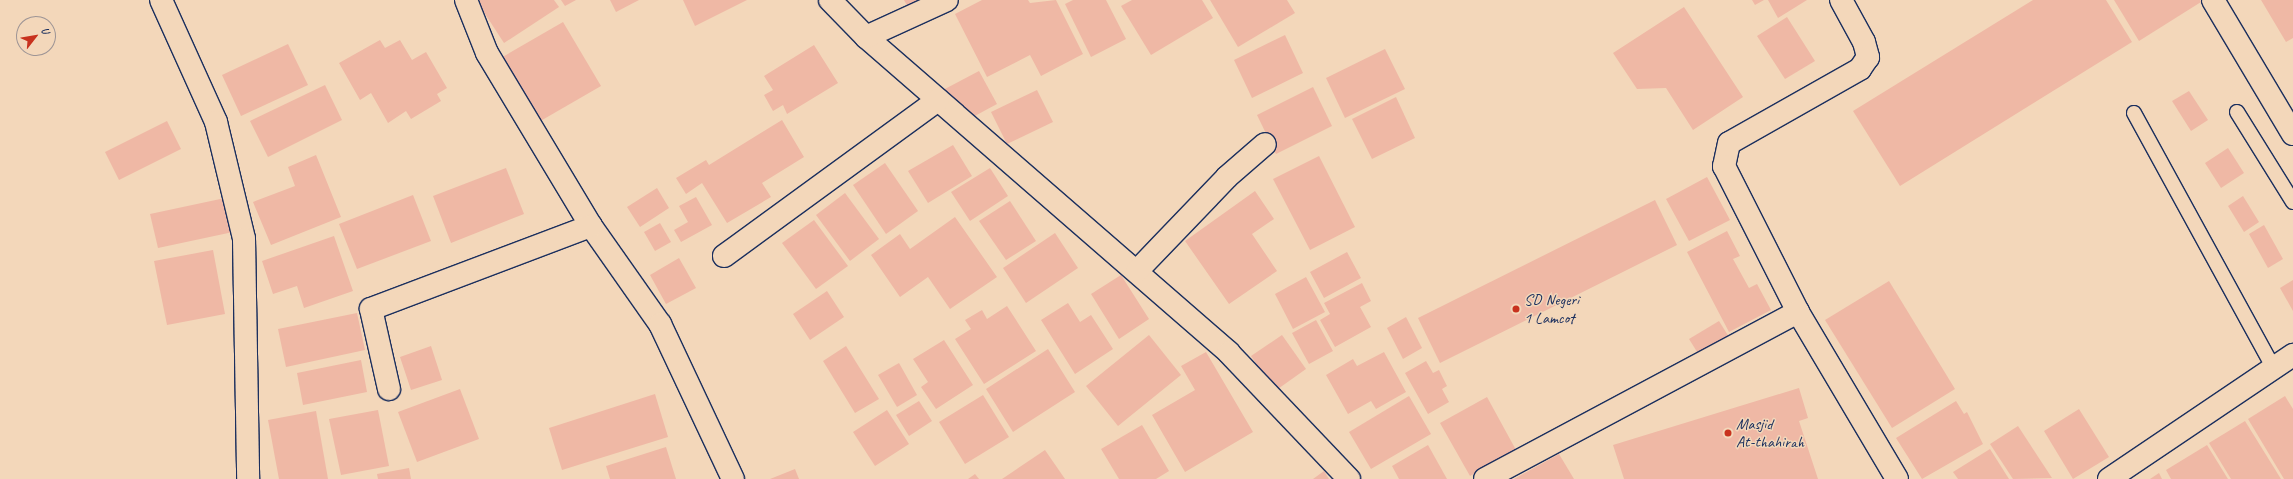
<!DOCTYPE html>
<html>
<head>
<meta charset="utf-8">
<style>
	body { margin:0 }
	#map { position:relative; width:2293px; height:479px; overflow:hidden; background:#f3d7ba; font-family:Caveat,sans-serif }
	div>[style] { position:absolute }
	.building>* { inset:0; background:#efb8a5 }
	.roads { filter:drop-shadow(1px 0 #1b2f5e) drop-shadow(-1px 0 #1b2f5e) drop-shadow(0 1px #1b2f5e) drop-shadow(0 -1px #1b2f5e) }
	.lane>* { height:14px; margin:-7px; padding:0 7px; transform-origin:7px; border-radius:7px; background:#f3d7ba }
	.street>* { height:22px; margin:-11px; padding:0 11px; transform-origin:11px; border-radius:11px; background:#f3d7ba }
	.secondary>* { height:22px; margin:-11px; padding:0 11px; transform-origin:11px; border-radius:11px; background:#f3d7ba }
	.dots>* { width:11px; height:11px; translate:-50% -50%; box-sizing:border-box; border:2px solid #f3d7ba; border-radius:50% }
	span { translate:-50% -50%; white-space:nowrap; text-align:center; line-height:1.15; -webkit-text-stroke:3px #f3d7ba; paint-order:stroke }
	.poi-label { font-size:16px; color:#1b2f5e }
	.left { translate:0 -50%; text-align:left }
	.north { position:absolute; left:16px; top:16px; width:40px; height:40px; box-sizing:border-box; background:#f3d7ba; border:1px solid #9d9495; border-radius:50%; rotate:59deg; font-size:11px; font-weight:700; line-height:16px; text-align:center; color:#1b2f5e }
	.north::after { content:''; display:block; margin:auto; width:14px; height:18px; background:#c8321e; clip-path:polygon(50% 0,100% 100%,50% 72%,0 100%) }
</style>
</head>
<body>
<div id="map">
	<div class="building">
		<div style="clip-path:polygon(476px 0,554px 0,559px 7px,504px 43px)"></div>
		<div style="clip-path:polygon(561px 0,576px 0,565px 6px)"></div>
		<div style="clip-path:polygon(610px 0,639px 0,616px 12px)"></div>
		<div style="clip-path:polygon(683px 0,747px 0,695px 26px)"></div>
		<div style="clip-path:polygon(904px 0,921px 0,908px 7px)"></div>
		<div style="clip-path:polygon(982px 0,1028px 0,1030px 3px,1056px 0,1083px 54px,1041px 76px,1030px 55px,987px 77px,955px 14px)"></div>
		<div style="clip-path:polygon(1073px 0,1106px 0,1126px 39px,1091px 57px,1065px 4px)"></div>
		<div style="clip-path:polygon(1132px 0,1202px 0,1213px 18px,1151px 55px,1121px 6px)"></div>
		<div style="clip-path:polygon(1210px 0,1287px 0,1295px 13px,1238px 47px)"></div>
		<div style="clip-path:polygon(1752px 0,1764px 0,1755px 5px)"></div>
		<div style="clip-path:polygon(1768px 0,1807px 0,1778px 18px)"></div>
		<div style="clip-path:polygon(2033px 0,2106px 0,2132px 42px,1900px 186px,1853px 111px)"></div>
		<div style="clip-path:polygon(2114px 0,2200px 0,2201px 2px,2139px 41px)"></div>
		<div style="clip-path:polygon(2261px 0,2293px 0,2293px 38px,2286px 42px)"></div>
		<div style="clip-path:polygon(1684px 7px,1743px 97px,1693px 130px,1666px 88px,1637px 89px,1613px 53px)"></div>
		<div style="clip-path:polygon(1787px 17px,1815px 61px,1785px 79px,1757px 36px)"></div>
		<div style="clip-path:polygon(563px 22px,601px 86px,537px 123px,499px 59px)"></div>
		<div style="clip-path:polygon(1285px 35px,1303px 73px,1252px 98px,1234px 60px)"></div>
		<div style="clip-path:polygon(380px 40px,385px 48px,400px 40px,412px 60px,426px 52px,447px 88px,437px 94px,441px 101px,411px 119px,406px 111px,388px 123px,371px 93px,360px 100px,339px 63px)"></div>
		<div style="clip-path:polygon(288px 44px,308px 85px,241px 116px,222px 75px)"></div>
		<div style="clip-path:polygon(814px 45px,838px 83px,787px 114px,783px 105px,773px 111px,764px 95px,773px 90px,764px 76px)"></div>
		<div style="clip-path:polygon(1385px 49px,1405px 89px,1345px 118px,1326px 78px)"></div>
		<div style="clip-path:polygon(979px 71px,997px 104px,971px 118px,943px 90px)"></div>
		<div style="clip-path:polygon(325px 85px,342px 120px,268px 157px,250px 121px)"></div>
		<div style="clip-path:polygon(1313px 87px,1332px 126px,1276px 154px,1257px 115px)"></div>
		<div style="clip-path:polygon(1037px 90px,1053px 122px,1007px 144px,991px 112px)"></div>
		<div style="clip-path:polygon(2189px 91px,2208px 120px,2191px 131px,2172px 101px)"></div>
		<div style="clip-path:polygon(1396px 97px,1415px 138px,1372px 159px,1352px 119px)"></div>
		<div style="clip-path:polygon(782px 120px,804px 157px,762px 183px,771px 197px,727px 223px,702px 183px,686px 194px,676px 178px,706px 160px,709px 165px)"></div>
		<div style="clip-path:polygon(167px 121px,181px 149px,119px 180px,105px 152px)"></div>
		<div style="clip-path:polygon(953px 145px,972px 176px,928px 203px,908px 171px)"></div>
		<div style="clip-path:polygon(2228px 148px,2244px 173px,2221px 188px,2205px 163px)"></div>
		<div style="clip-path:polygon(316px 155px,341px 217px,271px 245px,253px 202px,295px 186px,288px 167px)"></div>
		<div style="clip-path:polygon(1319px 156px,1355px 227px,1310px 250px,1273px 179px)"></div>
		<div style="clip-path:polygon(885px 163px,918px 211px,886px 234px,853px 185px)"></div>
		<div style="clip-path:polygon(506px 168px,524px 214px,451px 243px,433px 196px)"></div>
		<div style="clip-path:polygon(990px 168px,1008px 196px,970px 221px,951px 192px)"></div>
		<div style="clip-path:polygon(1707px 177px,1730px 220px,1689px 241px,1666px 199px)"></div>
		<div style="clip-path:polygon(657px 188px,669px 208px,640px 227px,627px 207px)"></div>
		<div style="clip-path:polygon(1255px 191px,1274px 219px,1252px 234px,1277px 271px,1229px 304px,1185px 241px)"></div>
		<div style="clip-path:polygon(845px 193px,879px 239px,850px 261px,816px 215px)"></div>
		<div style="clip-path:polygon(413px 195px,431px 241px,357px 269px,339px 224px)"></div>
		<div style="clip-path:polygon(2243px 196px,2259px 222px,2244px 232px,2228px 206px)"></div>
		<div style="clip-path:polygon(696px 197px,712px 225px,681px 242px,674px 230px,688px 222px,679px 206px)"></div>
		<div style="clip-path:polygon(225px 198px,233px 232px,158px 248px,150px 214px)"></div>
		<div style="clip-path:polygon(1655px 200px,1677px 245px,1440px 363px,1418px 318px)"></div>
		<div style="clip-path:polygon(1010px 201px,1036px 241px,1006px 260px,979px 221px)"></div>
		<div style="clip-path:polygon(955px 217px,997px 277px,950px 309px,928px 277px,900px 297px,871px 255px,900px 234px,910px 249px)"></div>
		<div style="clip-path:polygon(814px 220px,848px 266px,816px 289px,782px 243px)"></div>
		<div style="clip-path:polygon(660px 223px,671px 242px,655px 251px,644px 232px)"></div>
		<div style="clip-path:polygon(2264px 225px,2283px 259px,2268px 268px,2249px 234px)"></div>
		<div style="clip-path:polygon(1727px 231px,1740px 256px,1733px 259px,1749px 288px,1757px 284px,1771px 310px,1729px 332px,1687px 252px)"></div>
		<div style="clip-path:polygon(1055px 233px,1078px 268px,1026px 303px,1003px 268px)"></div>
		<div style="clip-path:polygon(334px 236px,353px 291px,304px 308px,297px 286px,273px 294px,262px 261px)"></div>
		<div style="clip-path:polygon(213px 250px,225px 314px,167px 325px,154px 261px)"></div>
		<div style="clip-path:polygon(1347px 252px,1361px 278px,1324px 298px,1310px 272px)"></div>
		<div style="clip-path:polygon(679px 258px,696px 288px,666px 304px,650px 275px)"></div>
		<div style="clip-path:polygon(1121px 275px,1149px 319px,1119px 339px,1091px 294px)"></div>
		<div style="clip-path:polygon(1306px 277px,1325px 312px,1293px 329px,1275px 294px)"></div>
		<div style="clip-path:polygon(2293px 280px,2293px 311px,2280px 288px)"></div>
		<div style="clip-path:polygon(1889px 281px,1955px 389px,1892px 428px,1825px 320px)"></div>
		<div style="clip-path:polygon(1362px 283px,1371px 301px,1360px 307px,1371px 327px,1335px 347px,1320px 320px,1330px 314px,1324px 303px)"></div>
		<div style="clip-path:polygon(827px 291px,844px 317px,810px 340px,793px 314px)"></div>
		<div style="clip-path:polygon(1068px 303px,1080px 322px,1091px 315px,1113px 349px,1075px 374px,1041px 320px)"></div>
		<div style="clip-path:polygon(1007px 306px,1036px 351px,984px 384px,955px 339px,971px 329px,965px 320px,982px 310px,987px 319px)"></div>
		<div style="clip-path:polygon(357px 313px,365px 350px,286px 367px,278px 329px)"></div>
		<div style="clip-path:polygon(1406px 317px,1422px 348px,1403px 359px,1387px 328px)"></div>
		<div style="clip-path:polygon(1316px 320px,1333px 351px,1309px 364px,1292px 333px)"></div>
		<div style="clip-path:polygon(1719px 321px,1729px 337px,1699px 355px,1689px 339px)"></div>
		<div style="clip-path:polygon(1149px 335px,1181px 375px,1118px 426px,1086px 386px)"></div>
		<div style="clip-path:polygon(1282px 335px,1306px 369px,1275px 391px,1251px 356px)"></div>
		<div style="clip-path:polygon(944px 340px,973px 385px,936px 409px,921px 387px,928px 382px,913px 359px)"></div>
		<div style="clip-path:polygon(431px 346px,442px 380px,411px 390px,400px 357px)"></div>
		<div style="clip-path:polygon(846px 346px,879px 399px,855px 413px,823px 361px)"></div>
		<div style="clip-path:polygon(1048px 349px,1075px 392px,1013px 432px,986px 389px)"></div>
		<div style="clip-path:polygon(1206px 352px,1253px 432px,1185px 472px,1152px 415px,1195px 390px,1181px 366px)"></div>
		<div style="clip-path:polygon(1384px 352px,1406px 392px,1376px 409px,1371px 401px,1348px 414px,1326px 375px,1353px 359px,1357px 366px)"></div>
		<div style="clip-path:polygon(361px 360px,367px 392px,303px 405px,297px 373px)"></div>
		<div style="clip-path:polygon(1426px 361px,1433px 373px,1439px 370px,1447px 386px,1442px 389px,1449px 402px,1428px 414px,1405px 373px)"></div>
		<div style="clip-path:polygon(899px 363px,917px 395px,897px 407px,878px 375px)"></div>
		<div style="clip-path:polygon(1799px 388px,1808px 418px,1799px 421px,1818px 479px,1624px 479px,1613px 445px)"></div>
		<div style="clip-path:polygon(460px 389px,479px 439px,417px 462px,398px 412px)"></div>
		<div style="clip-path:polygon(655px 394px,668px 437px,562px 470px,549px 428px)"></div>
		<div style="clip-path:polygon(983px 395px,1009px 437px,965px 464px,939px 422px)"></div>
		<div style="clip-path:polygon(1409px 396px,1431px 434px,1371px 469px,1349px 432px)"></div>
		<div style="clip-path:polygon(2285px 396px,2293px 409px,2293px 479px,2284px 479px,2248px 419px)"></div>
		<div style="clip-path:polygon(1487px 397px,1516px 450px,1470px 476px,1440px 423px)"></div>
		<div style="clip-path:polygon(919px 401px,932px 421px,909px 436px,896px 415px)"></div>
		<div style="clip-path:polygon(1956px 401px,1964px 414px,1967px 412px,1983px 444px,1922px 479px,1896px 438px)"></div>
		<div style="clip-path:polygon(2079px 409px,2109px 457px,2073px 479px,2044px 431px)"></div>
		<div style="clip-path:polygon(378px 410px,389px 466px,341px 475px,329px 419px)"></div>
		<div style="clip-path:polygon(887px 410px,909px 444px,875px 466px,853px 432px)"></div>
		<div style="clip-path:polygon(316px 411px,328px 479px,279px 479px,268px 420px)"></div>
		<div style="clip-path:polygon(2245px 421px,2281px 479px,2231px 479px,2209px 443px)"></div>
		<div style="clip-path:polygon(1142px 425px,1169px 471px,1156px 479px,1119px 479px,1101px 449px)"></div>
		<div style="clip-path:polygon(2018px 426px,2052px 478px,2013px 479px,1990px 444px)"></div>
		<div style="clip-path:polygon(1428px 445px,1447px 479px,1399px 479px,1392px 466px)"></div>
		<div style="clip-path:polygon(2207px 445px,2228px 479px,2171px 479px,2166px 470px)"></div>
		<div style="clip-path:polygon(666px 447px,676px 479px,610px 479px,606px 466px)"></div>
		<div style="clip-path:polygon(1990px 449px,2009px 479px,1958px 479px,1953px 472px)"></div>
		<div style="clip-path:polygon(1045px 450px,1065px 479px,1002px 479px)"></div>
		<div style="clip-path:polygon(1559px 454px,1574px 479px,1514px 479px)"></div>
		<div style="clip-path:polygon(409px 468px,411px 479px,378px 479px,377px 474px)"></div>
		<div style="clip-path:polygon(795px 469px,799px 479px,770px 479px)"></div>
		<div style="clip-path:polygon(1324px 471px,1329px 479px,1313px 479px)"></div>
		<div style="clip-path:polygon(2159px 473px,2162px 479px,2150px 479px)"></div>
		<div style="clip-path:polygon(975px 474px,979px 479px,968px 479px)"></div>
	</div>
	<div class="roads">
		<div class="lane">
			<div style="left:2237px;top:112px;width:106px;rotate:58.1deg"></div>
			<div style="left:2134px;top:113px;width:290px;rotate:61.3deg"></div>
		</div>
		<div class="street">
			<div style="left:161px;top:0;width:134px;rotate:65.7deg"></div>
			<div style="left:216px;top:122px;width:120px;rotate:76.5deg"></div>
			<div style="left:244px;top:239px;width:240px;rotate:89deg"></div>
			<div style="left:466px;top:0;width:57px;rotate:68.4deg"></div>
			<div style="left:487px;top:53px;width:202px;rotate:59deg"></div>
			<div style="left:591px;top:226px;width:120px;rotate:54.9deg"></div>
			<div style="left:660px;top:324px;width:171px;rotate:64.8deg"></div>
			<div style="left:830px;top:0;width:52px;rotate:45.8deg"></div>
			<div style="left:866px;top:37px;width:481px;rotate:41deg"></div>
			<div style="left:1229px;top:353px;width:174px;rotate:46.4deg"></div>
			<div style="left:1841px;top:0;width:48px;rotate:61.3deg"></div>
			<div style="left:1864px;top:42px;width:16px;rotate:75deg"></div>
			<div style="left:1868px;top:57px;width:14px;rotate:124deg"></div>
			<div style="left:1860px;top:69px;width:150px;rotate:150.5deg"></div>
			<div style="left:1729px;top:143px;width:24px;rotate:102deg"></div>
			<div style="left:1724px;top:166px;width:164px;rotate:63.1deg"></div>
			<div style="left:1798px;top:312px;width:194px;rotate:59.3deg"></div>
			<div style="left:2213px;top:0;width:156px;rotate:59.2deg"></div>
			<div style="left:866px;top:37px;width:89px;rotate:-24.6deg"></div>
			<div style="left:724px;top:256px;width:265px;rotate:-36.1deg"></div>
			<div style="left:1137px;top:271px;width:130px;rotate:-46.2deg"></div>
			<div style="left:1227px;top:177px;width:50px;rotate:-41deg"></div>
			<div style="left:389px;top:389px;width:82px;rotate:-102.7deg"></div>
			<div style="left:371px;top:309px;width:235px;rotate:-20.7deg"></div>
			<div style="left:1485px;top:479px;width:355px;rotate:-28.1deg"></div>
		</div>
		<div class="secondary">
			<div style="left:2109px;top:479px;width:222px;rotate:-34deg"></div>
		</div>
	</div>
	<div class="dots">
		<div style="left:1516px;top:309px;background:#c8321e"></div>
		<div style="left:1728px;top:433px;background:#c8321e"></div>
	</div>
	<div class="poi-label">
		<span class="left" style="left:1524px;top:309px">SD Negeri<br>1 Lamcot</span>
		<span class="left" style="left:1736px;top:433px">Masjid<br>At-thahirah</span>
	</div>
	<div class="north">U</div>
</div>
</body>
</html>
